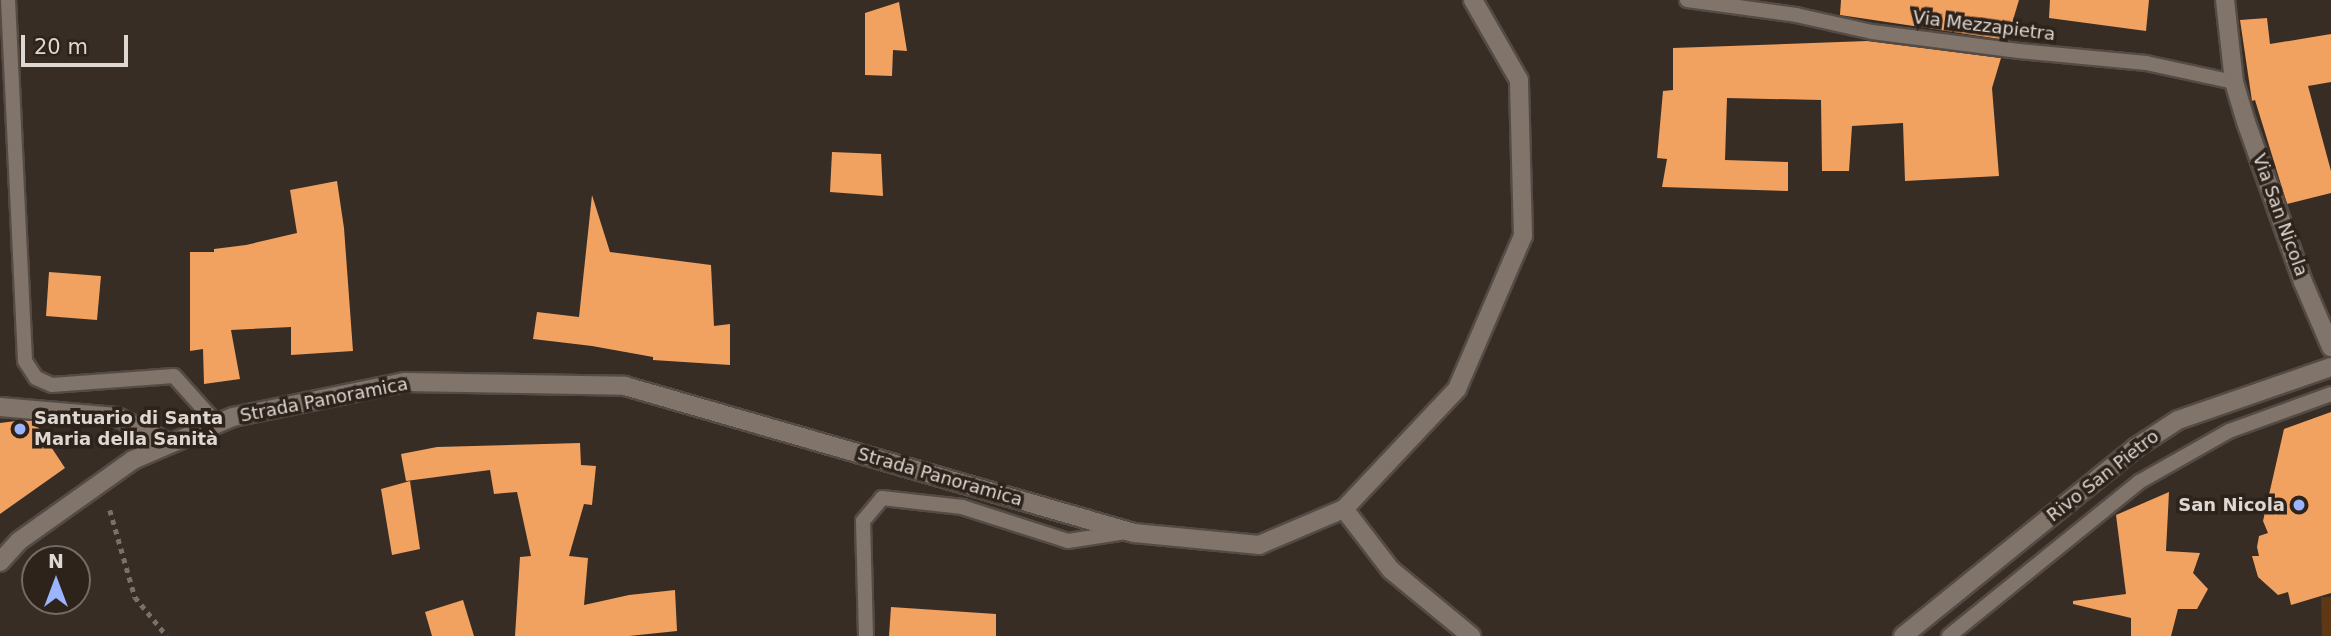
<!DOCTYPE html>
<html>
<head>
<meta charset="utf-8">
<style>
	body { margin:0 }
	#map { position:relative; width:2331px; height:636px; overflow:hidden; background:#372d25; font-family:"DejaVu Sans",sans-serif }
	div>[style] { position:absolute }
	.green>* { inset:0; background:#5e3715 }
	.building>* { inset:0; background:#f1a160 }
	.path>* { height:4.5px; margin-top:-2.25px; transform-origin:0; background:repeating-linear-gradient(90deg,#79706a 0 5px,transparent 0 10px) }
	.roads { filter:drop-shadow(2px 0 #544b45) drop-shadow(-2px 0 #544b45) drop-shadow(0 2px #544b45) drop-shadow(0 -2px #544b45) }
	.service>* { height:14px; margin:-7px; padding:0 7px; transform-origin:7px; border-radius:7px; background:#81746b }
	.minor>* { height:18px; margin:-9px; padding:0 9px; transform-origin:9px; border-radius:9px; background:#81746b }
	.secondary>* { height:18px; margin:-9px; padding:0 9px; transform-origin:9px; border-radius:9px; background:#81746b }
	.dots>* { width:19px; height:19px; translate:-50% -50%; box-sizing:border-box; border:4px solid #2d231b; border-radius:50% }
	span { translate:-50% -50%; white-space:nowrap; text-align:center; line-height:1.15; -webkit-text-stroke:7px #2d231b; paint-order:stroke }
	.street-label { font-size:18px; color:#ded7d2 }
	.poi-label { font-size:18px; color:#ded7d2; font-weight:700 }
	.left { translate:0 -50%; text-align:left }
	.right { translate:-100% -50%; text-align:right }
	.north { position:absolute; left:21px; top:545px; width:70px; height:70px; box-sizing:border-box; background:#2d231b; border:2px solid #746b64; border-radius:50%; rotate:0deg; font-size:19px; font-weight:700; line-height:28px; text-align:center; color:#ded7d2 }
	.north::after { content:''; display:block; margin:auto; width:24px; height:32px; background:#9ab5fd; clip-path:polygon(50% 0,100% 100%,50% 72%,0 100%) }
	.scale { position:absolute; left:21px; top:35px; width:107px; height:32px; box-sizing:border-box; border:4px solid #ded7d2; border-top:0; padding-left:9px; font-size:21px; line-height:24px; white-space:nowrap; color:#ded7d2; -webkit-text-stroke:5px #2d231b; paint-order:stroke }
</style>
</head>
<body>
<div id="map">
	<div class="green">
		<div style="clip-path:polygon(2321px 597px,2331px 597px,2331px 636px,2322px 636px)"></div>
	</div>
	<div class="building">
		<div style="clip-path:polygon(1841px 0,2019px 0,2007px 40px,1840px 15px)"></div>
		<div style="clip-path:polygon(2050px 0,2149px 0,2146px 31px,2049px 18px)"></div>
		<div style="clip-path:polygon(899px 2px,907px 51px,893px 50px,892px 76px,865px 75px,865px 13px)"></div>
		<div style="clip-path:polygon(2267px 18px,2270px 44px,2331px 34px,2331px 82px,2308px 86px,2331px 171px,2331px 193px,2287px 204px,2255px 100px,2252px 101px,2240px 20px)"></div>
		<div style="clip-path:polygon(1867px 41px,2001px 58px,1992px 88px,1999px 176px,1905px 181px,1903px 123px,1852px 126px,1849px 171px,1822px 171px,1821px 100px,1727px 98px,1725px 160px,1788px 162px,1788px 191px,1662px 187px,1667px 159px,1657px 158px,1663px 91px,1673px 90px,1673px 48px)"></div>
		<div style="clip-path:polygon(832px 152px,881px 154px,883px 196px,830px 192px)"></div>
		<div style="clip-path:polygon(337px 181px,344px 228px,353px 351px,291px 355px,291px 327px,231px 330px,240px 379px,204px 384px,203px 349px,190px 351px,190px 252px,214px 252px,214px 249px,246px 245px,297px 233px,290px 190px)"></div>
		<div style="clip-path:polygon(592px 195px,610px 252px,711px 265px,714px 326px,730px 324px,730px 365px,653px 360px,653px 357px,592px 346px,533px 339px,537px 312px,579px 317px)"></div>
		<div style="clip-path:polygon(49px 272px,101px 276px,97px 320px,46px 316px)"></div>
		<div style="clip-path:polygon(2331px 412px,2331px 593px,2291px 605px,2288px 592px,2278px 595px,2258px 577px,2252px 556px,2259px 556px,2257px 547px,2259px 536px,2268px 533px,2263px 521px,2284px 429px)"></div>
		<div style="clip-path:polygon(24px 420px,34px 421px,65px 468px,0 514px,0 423px)"></div>
		<div style="clip-path:polygon(580px 443px,581px 465px,596px 466px,592px 505px,584px 504px,569px 556px,588px 558px,584px 605px,629px 595px,675px 590px,677px 631px,629px 636px,515px 636px,520px 557px,531px 556px,517px 492px,494px 494px,490px 470px,406px 481px,401px 454px,437px 447px)"></div>
		<div style="clip-path:polygon(410px 481px,420px 549px,392px 555px,381px 489px)"></div>
		<div style="clip-path:polygon(2169px 492px,2166px 551px,2200px 553px,2193px 573px,2208px 589px,2197px 609px,2178px 609px,2171px 636px,2131px 636px,2131px 618px,2073px 604px,2073px 601px,2126px 594px,2116px 515px)"></div>
		<div style="clip-path:polygon(463px 600px,474px 636px,432px 636px,425px 612px)"></div>
		<div style="clip-path:polygon(891px 607px,996px 614px,996px 636px,889px 636px)"></div>
	</div>
	<div class="path">
		<div style="left:110px;top:510px;width:91px;rotate:74deg"></div>
		<div style="left:135px;top:597px;width:50px;rotate:50.6deg"></div>
	</div>
	<div class="roads">
		<div class="service">
			<div style="left:8px;top:0;width:361px;rotate:87.3deg"></div>
			<div style="left:25px;top:361px;width:20px;rotate:57deg"></div>
			<div style="left:36px;top:378px;width:17px;rotate:24deg"></div>
			<div style="left:52px;top:385px;width:122px;rotate:-4.2deg"></div>
			<div style="left:174px;top:376px;width:63px;rotate:48.2deg"></div>
			<div style="left:1687px;top:0;width:110px;rotate:7.8deg"></div>
			<div style="left:1796px;top:15px;width:78px;rotate:12.6deg"></div>
			<div style="left:1872px;top:32px;width:148px;rotate:7.4deg"></div>
			<div style="left:2019px;top:51px;width:128px;rotate:5.4deg"></div>
			<div style="left:2146px;top:63px;width:90px;rotate:12.2deg"></div>
			<div style="left:866px;top:636px;width:115px;rotate:-91.5deg"></div>
			<div style="left:863px;top:521px;width:30px;rotate:-50deg"></div>
			<div style="left:882px;top:498px;width:81px;rotate:6.4deg"></div>
			<div style="left:962px;top:507px;width:111px;rotate:17.8deg"></div>
			<div style="left:1068px;top:541px;width:60px;rotate:-8.7deg"></div>
			<div style="left:1949px;top:636px;width:245px;rotate:-39deg"></div>
			<div style="left:2139px;top:482px;width:103px;rotate:-29.5deg"></div>
			<div style="left:2229px;top:431px;width:109px;rotate:-19.9deg"></div>
		</div>
		<div class="minor">
			<div style="left:2225px;top:0;width:82px;rotate:83.7deg"></div>
			<div style="left:2234px;top:82px;width:42px;rotate:73.3deg"></div>
			<div style="left:2246px;top:122px;width:170px;rotate:70.4deg"></div>
			<div style="left:2303px;top:282px;width:71px;rotate:66.7deg"></div>
			<div style="left:0;top:407px;width:117px;rotate:4.9deg"></div>
			<div style="left:117px;top:417px;width:59px;rotate:27deg"></div>
			<div style="left:1344px;top:509px;width:77px;rotate:52.4deg"></div>
			<div style="left:1391px;top:570px;width:104px;rotate:39.5deg"></div>
			<div style="left:1903px;top:636px;width:299px;rotate:-39deg"></div>
			<div style="left:2135px;top:448px;width:51px;rotate:-33.1deg"></div>
			<div style="left:2178px;top:420px;width:162px;rotate:-19.1deg"></div>
		</div>
		<div class="secondary">
			<div style="left:0;top:562px;width:28px;rotate:-48deg"></div>
			<div style="left:19px;top:541px;width:140px;rotate:-35.4deg"></div>
			<div style="left:133px;top:460px;width:109px;rotate:-23.3deg"></div>
			<div style="left:233px;top:417px;width:176px;rotate:-11.5deg"></div>
			<div style="left:405px;top:382px;width:220px;rotate:1deg"></div>
			<div style="left:625px;top:386px;width:530px;rotate:16.11deg"></div>
			<div style="left:1134px;top:533px;width:126px;rotate:5.5deg"></div>
			<div style="left:1259px;top:545px;width:92px;rotate:-23deg"></div>
			<div style="left:1344px;top:509px;width:165px;rotate:-46.7deg"></div>
			<div style="left:1457px;top:389px;width:167px;rotate:-66.7deg"></div>
			<div style="left:1523px;top:236px;width:156px;rotate:-91.5deg"></div>
			<div style="left:1519px;top:80px;width:92px;rotate:-119.9deg"></div>
		</div>
	</div>
	<div class="dots">
		<div style="left:20px;top:429px;background:#9ab5fd"></div>
		<div style="left:2299px;top:505px;background:#9ab5fd"></div>
	</div>
	<div class="street-label">
		<span style="left:1984px;top:26px;rotate:7deg">Via Mezzapietra</span>
		<span style="left:2280px;top:215px;rotate:70deg">Via San Nicola</span>
		<span style="left:324px;top:400px;rotate:-11deg">Strada Panoramica</span>
		<span style="left:2103px;top:476px;rotate:-38deg">Rivo San Pietro</span>
		<span style="left:940px;top:477px;rotate:16deg">Strada Panoramica</span>
	</div>
	<div class="poi-label">
		<span class="left" style="left:34px;top:429px">Santuario di Santa<br>Maria della Sanità</span>
		<span class="right" style="left:2285px;top:505px">San Nicola</span>
	</div>
	<div class="north">N</div>
	<div class="scale">20 m</div>
</div>
</body>
</html>
